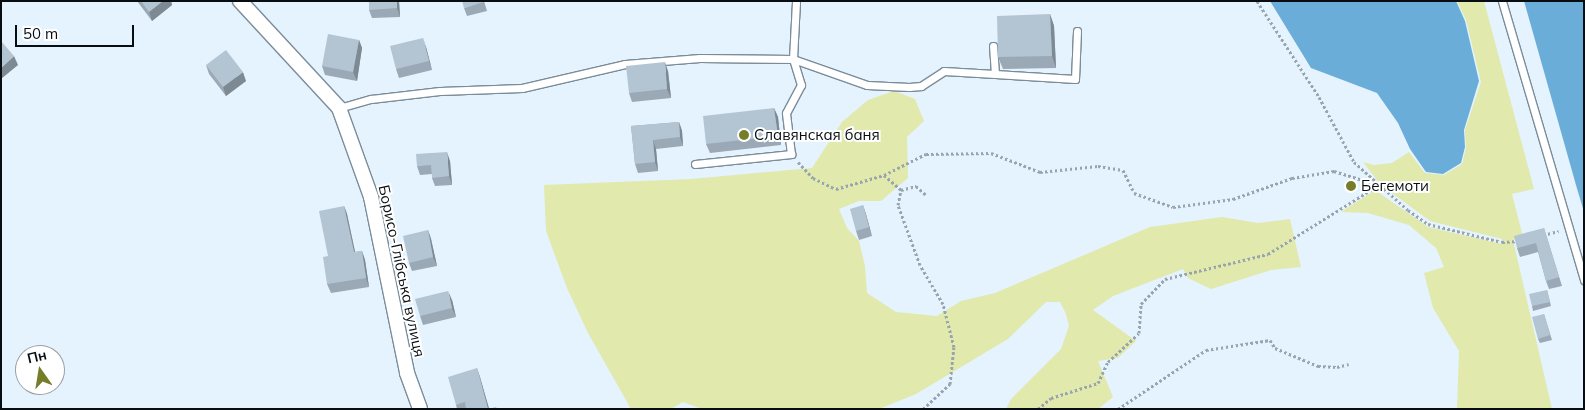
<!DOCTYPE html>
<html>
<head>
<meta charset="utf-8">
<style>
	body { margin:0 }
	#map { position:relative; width:1585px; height:410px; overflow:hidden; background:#e4f3fe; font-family:Mulish,sans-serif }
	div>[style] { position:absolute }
	.green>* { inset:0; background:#e1e9ac }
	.water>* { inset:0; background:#6aadd9 }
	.path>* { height:3px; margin-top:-1.5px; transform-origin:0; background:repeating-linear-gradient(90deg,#99a5ae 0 2.5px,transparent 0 5px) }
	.roads { filter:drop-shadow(1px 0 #7b8c99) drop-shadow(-1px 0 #7b8c99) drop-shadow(0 1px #7b8c99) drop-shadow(0 -1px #7b8c99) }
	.service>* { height:7px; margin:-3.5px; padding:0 3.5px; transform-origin:3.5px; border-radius:3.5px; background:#fff }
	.minor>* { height:14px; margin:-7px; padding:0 7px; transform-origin:7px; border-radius:7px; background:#fff }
	.wall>* { inset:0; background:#9aa9b5 }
	.shaded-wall>* { inset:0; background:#7d8a94 }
	.building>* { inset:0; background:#b3c5d3 }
	.dots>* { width:14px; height:14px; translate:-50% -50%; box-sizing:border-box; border:2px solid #fff; border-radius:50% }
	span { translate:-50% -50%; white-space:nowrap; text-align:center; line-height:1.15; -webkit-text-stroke:4px #fff; paint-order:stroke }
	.poi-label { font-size:15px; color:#070d11 }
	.left { translate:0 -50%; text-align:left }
	.street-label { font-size:15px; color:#070d11 }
	.frame { position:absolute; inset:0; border:2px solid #070d11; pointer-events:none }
	.north { position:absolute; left:15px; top:345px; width:50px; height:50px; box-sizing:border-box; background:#fff; border:1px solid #9c9ea0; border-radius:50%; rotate:347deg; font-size:14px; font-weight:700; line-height:20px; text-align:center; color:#070d11 }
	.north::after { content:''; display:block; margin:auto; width:18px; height:22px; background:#757d28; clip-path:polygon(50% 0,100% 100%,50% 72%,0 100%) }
	.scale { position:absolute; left:15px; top:25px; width:119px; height:22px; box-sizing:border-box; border:2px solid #070d11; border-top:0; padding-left:6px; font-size:15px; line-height:18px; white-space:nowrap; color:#070d11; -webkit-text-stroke:4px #fff; paint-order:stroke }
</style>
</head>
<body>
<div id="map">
	<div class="green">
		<div style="clip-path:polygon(1457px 1px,1484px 1px,1534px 189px,1512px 194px,1523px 237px,1513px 240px,1552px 409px,1457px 409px,1459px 351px,1433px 308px,1424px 273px,1444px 267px,1436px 248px,1409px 225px,1368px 213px,1341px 212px,1375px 190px,1428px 227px,1502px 244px,1502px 239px,1430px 221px,1380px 184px,1363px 162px,1374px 165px,1392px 163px,1409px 152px,1425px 173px,1444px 175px,1462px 164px,1466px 148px,1465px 130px,1481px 82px,1466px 20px)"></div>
		<div style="clip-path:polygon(894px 91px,915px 99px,924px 121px,907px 137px,908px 178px,881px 201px,859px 201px,839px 209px,847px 228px,859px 241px,865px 266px,867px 293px,896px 312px,937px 316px,961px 301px,995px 293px,1150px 227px,1222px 217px,1258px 223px,1290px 219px,1301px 267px,1271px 270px,1211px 289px,1188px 278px,1183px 269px,1113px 296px,1093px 310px,1136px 341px,1118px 358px,1098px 361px,1113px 397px,1098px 409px,1006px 409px,1011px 399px,1061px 349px,1069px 326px,1066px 314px,1060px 302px,1046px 302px,1008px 339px,916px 394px,879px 409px,702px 409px,683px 402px,671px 409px,631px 409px,588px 333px,567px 288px,546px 231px,544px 185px,691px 179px,812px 168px,842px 122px,868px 100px)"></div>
	</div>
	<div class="water">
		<div style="clip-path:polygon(1270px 1px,1456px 1px,1465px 21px,1479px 81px,1464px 130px,1465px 147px,1461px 163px,1443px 174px,1426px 172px,1410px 149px,1398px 123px,1377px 93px,1311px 68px)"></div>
		<div style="clip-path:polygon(1524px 1px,1584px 1px,1584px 212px,1576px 185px)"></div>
	</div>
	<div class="path">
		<div style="left:1257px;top:1px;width:114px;rotate:57.1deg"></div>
		<div style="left:1319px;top:97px;width:74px;rotate:61.7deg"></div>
		<div style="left:1354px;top:162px;width:72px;rotate:41.6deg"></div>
		<div style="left:1408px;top:210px;width:24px;rotate:35deg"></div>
		<div style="left:1428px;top:224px;width:76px;rotate:13.7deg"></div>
		<div style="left:1502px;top:242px;width:16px;rotate:-4deg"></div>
		<div style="left:798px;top:162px;width:22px;rotate:47deg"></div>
		<div style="left:813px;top:178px;width:25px;rotate:26deg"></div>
		<div style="left:836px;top:189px;width:50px;rotate:-16.3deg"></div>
		<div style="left:884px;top:175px;width:23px;rotate:41deg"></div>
		<div style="left:884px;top:175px;width:47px;rotate:-26.6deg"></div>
		<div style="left:926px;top:154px;width:65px;rotate:-0.9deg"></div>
		<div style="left:991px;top:153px;width:53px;rotate:21.2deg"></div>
		<div style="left:1040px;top:172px;width:58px;rotate:-5.9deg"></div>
		<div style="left:1098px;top:166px;width:25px;rotate:9deg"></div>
		<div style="left:1123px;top:170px;width:25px;rotate:64deg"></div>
		<div style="left:1134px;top:193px;width:41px;rotate:19.7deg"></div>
		<div style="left:1173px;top:207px;width:61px;rotate:-7.6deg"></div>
		<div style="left:1233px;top:199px;width:63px;rotate:-19.6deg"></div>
		<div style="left:1292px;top:178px;width:43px;rotate:-9.5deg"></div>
		<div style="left:1334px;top:171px;width:47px;rotate:17.3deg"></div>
		<div style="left:1543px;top:235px;width:16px;rotate:-14deg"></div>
		<div style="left:923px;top:409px;width:37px;rotate:-43deg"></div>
		<div style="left:950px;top:384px;width:37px;rotate:-84deg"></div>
		<div style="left:954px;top:347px;width:44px;rotate:-104.3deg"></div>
		<div style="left:943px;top:304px;width:45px;rotate:-120.5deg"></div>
		<div style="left:920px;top:265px;width:64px;rotate:-110.1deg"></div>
		<div style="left:898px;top:205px;width:15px;rotate:-79deg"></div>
		<div style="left:901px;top:190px;width:16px;rotate:-15deg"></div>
		<div style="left:916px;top:186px;width:13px;rotate:42deg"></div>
		<div style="left:1038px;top:409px;width:17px;rotate:-40deg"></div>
		<div style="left:1051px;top:398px;width:49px;rotate:-17.7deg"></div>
		<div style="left:1098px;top:383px;width:23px;rotate:-65deg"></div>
		<div style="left:1108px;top:362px;width:42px;rotate:-43.1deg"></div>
		<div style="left:1139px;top:333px;width:29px;rotate:-86deg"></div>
		<div style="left:1141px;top:304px;width:35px;rotate:-46deg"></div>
		<div style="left:1165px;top:279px;width:106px;rotate:-13.6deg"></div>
		<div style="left:1268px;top:254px;width:131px;rotate:-31.9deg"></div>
		<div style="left:1118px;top:409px;width:106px;rotate:-33.8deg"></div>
		<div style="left:1206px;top:350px;width:65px;rotate:-8.9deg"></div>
		<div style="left:1270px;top:340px;width:9px;rotate:58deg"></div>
		<div style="left:1275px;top:348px;width:47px;rotate:22.7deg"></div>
		<div style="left:1318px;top:366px;width:19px;rotate:3deg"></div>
		<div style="left:1337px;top:367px;width:12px;rotate:-14deg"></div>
	</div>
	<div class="roads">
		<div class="service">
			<div style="left:1502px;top:1px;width:291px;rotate:73.6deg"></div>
			<div style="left:793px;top:59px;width:78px;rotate:19.4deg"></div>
			<div style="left:867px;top:85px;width:42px;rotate:2.7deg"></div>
			<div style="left:909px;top:87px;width:12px;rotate:-5deg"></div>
			<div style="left:921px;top:86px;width:27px;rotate:-33deg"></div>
			<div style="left:944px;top:71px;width:51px;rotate:3.4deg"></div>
			<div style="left:995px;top:74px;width:28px;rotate:-94deg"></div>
			<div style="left:995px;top:74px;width:80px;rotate:3.6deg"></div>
			<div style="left:1075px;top:79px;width:48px;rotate:-87.6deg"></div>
			<div style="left:339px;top:108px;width:33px;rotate:-16deg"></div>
			<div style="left:371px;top:99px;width:69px;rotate:-6.6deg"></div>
			<div style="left:440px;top:91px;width:82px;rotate:-2.1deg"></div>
			<div style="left:522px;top:88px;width:106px;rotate:-13.1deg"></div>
			<div style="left:625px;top:64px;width:75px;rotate:-4.6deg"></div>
			<div style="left:700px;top:58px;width:93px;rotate:0.6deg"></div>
			<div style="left:793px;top:59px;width:58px;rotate:-87deg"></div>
			<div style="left:695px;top:164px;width:97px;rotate:-5.9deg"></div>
			<div style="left:791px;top:154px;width:41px;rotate:-97deg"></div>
			<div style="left:786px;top:113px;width:32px;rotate:-62deg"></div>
			<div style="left:801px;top:85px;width:27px;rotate:-107deg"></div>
		</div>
		<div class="minor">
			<div style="left:240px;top:1px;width:146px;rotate:47.2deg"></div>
			<div style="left:339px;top:108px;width:95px;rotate:70.2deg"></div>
			<div style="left:371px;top:197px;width:180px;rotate:78.4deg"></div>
			<div style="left:407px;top:373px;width:38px;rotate:70deg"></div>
		</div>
	</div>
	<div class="wall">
		<div style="clip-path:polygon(137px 1px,171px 1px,172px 5px,152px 21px)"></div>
		<div style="clip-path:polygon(369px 1px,399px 1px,400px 17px,372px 18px,369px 10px)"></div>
		<div style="clip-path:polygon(484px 1px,487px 11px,467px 16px,464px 8px)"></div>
		<div style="clip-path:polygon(1050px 14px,1054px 26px,1056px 68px,1003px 69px,998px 57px)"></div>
		<div style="clip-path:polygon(359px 40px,362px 48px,357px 81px,325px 75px,322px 66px)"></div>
		<div style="clip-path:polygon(426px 47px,432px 70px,399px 78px,396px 69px)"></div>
		<div style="clip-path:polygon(206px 65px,246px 81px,226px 96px,209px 74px)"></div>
		<div style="clip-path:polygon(668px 71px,671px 98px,632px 102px,629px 93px)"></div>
		<div style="clip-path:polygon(774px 108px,778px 117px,781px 145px,710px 153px,706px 144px)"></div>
		<div style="clip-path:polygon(679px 122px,682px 131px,683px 146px,656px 149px,658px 171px,638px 173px,635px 164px,631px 126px)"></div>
		<div style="clip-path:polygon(450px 161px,452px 185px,435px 186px,432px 178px,432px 174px,420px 175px,417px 166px)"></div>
		<div style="clip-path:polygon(863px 205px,872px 236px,859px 240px,856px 231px)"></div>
		<div style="clip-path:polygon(344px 206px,347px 214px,355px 252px,362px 251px,365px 260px,369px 287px,331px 293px,327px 284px,328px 256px)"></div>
		<div style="clip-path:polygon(1544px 228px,1562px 286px,1549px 289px,1546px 281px,1538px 252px,1520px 257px,1517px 248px)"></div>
		<div style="clip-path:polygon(428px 230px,431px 239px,437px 266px,412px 271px,409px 263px)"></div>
		<div style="clip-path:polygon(1547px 290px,1551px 306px,1533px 311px,1532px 306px)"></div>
		<div style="clip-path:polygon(452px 300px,456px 317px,423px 325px,420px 316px)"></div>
		<div style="clip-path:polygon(1544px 314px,1552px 340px,1540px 343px,1538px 339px)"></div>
		<div style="clip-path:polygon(477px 368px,489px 408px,497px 409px,457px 409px,456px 405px)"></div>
	</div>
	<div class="shaded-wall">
		<div style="clip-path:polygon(163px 1px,171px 1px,172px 5px,152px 21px,149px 12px)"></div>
		<div style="clip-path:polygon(397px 1px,399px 1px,400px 17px,397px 8px)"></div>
		<div style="clip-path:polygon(1050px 14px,1054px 26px,1056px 68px,1052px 56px)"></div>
		<div style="clip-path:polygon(423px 38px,426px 47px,432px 70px,429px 61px)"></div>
		<div style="clip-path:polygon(359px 40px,362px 48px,357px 81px,353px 72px)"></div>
		<div style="clip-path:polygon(14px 56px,18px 65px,1px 79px,1px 68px)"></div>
		<div style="clip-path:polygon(665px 62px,668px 71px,671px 98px,667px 89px)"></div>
		<div style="clip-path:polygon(243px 72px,246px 81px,226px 96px,223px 87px)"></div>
		<div style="clip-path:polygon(774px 108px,778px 117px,781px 145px,778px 136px)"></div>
		<div style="clip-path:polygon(679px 122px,682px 131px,683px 146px,680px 137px)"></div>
		<div style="clip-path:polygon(653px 140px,656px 149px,658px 171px,655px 162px)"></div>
		<div style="clip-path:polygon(447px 152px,450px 161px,452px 185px,449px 176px)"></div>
		<div style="clip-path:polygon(863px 205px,866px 214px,872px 236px,869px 227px)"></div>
		<div style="clip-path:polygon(344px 206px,347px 214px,357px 261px,354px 252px)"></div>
		<div style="clip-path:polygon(428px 230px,431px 239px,437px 266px,433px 257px)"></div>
		<div style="clip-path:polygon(362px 251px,365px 260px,369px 287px,366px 278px)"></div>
		<div style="clip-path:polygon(448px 291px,452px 300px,456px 317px,452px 308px)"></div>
		<div style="clip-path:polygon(477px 368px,480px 377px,489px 409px,488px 409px)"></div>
	</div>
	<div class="building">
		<div style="clip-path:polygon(141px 1px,163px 1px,149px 12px)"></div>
		<div style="clip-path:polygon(369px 1px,397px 1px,397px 8px,369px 10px)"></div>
		<div style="clip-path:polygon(462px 1px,483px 1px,484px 2px,464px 8px)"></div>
		<div style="clip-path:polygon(1050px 14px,1052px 56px,998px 57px,997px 16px)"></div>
		<div style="clip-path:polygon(328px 34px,359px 40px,353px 72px,322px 66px)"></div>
		<div style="clip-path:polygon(423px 38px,429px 61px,396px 69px,390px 46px)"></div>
		<div style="clip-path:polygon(1px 41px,14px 56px,1px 68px)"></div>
		<div style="clip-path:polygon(226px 50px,243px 72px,223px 87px,206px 65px)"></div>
		<div style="clip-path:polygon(665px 62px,667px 89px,629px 93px,626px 66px)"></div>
		<div style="clip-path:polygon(774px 108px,778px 136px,706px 144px,703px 116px)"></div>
		<div style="clip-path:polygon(679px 122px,680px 137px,653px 140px,655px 162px,635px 164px,631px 126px)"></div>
		<div style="clip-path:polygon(447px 152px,449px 176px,432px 178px,431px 165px,417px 166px,416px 154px)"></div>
		<div style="clip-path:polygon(863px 205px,869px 227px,856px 231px,850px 209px)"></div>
		<div style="clip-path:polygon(344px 206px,354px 252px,362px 251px,366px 278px,327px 284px,323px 257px,328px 256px,319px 211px)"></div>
		<div style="clip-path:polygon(1544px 228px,1559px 277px,1546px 281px,1536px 243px,1517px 248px,1514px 236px)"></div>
		<div style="clip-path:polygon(428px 230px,433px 257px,409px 263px,403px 236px)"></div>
		<div style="clip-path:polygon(1547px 290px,1550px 302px,1532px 306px,1529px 294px)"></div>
		<div style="clip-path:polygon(448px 291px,452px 308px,420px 316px,415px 299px)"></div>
		<div style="clip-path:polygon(1544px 314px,1550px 335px,1538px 339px,1532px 317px)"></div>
		<div style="clip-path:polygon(477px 368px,488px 409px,496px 407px,497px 409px,466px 409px,465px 402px,456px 405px,448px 377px)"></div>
	</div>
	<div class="dots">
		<div style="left:744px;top:135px;background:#757d28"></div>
		<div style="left:1351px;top:186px;background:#757d28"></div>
	</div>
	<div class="poi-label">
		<span class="left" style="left:754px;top:135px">Славянская баня</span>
		<span class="left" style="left:1361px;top:186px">Бегемоти</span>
	</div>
	<div class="street-label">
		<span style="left:402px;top:271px;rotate:78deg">Борисо-Глібська вулиця</span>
	</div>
	<div class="frame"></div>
	<div class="north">Пн</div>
	<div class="scale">50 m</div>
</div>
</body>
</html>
